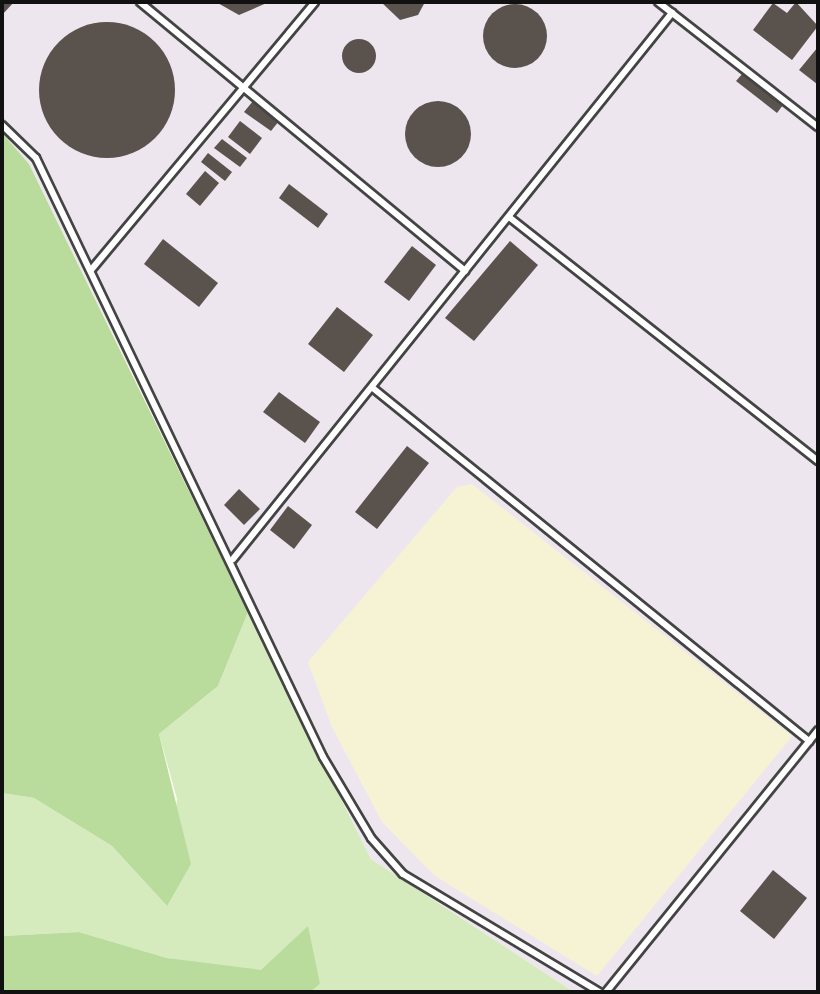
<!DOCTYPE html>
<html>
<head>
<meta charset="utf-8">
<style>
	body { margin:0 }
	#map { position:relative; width:820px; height:994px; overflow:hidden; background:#fffdf5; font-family:"Playfair Display",serif }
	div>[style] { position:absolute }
	.industrial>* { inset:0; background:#eee6ef }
	.farmland>* { inset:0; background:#f6f3d4 }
	.green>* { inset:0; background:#d5ebbd }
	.forest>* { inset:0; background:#b9dc9c }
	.building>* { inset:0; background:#5a524d }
	.round { border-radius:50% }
	.roads { filter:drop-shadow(2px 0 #444) drop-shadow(-2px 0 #444) drop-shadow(0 2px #444) drop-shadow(0 -2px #444) }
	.service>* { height:6px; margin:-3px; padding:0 3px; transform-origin:3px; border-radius:3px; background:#fff }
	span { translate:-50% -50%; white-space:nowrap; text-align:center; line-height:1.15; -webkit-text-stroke:7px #fff; paint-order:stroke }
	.frame { position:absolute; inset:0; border:4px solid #111; pointer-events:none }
</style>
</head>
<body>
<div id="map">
	<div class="industrial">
		<div style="clip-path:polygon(2px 2px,818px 2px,818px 992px,574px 992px,371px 859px,29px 164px,2px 133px)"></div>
	</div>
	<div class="farmland">
		<div style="clip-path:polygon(472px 484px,792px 736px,597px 976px,435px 876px,382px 822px,332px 727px,308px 662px,457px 487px)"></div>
	</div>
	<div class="green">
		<div style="clip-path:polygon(248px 612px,371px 859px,574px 992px,310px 992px,320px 984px,167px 958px,79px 932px,2px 936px,2px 793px,34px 798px,112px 846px,166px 905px,177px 799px,159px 734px,218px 686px)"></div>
	</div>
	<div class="forest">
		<div style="clip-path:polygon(2px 133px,29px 164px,248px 612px,218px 686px,159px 734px,191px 864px,167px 906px,112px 846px,34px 798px,2px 793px)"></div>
		<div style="clip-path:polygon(308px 926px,320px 984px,310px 992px,2px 992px,2px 936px,79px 932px,167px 958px,261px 970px)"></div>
	</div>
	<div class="building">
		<div style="clip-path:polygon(2px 2px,14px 2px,2px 15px)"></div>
		<div style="clip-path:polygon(216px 2px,269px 2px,239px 15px)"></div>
		<div style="clip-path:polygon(381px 2px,425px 2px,418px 15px,400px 20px)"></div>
		<div style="clip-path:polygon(796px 2px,818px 26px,792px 60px,753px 30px,773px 3px,787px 13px)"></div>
		<div class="round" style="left:483px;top:4px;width:64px;height:64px"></div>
		<div class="round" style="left:39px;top:22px;width:136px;height:136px"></div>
		<div class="round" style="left:342px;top:39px;width:34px;height:34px"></div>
		<div style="clip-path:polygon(818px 47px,818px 83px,817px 84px,799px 70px)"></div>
		<div style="clip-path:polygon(743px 73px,783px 105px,777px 113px,736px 81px)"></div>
		<div style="clip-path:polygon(253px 101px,279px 121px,271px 131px,244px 112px)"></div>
		<div class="round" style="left:405px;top:101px;width:66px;height:66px"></div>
		<div style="clip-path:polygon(240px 121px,262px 138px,250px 154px,228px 137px)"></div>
		<div style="clip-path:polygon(222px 139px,247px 158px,240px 167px,214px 148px)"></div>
		<div style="clip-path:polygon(208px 153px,232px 172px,225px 181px,201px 162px)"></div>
		<div style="clip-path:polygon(205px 171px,219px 183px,200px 206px,186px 194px)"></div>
		<div style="clip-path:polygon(289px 184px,328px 214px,318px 228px,279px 198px)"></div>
		<div style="clip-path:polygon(163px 239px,218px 283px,199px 307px,144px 264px)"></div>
		<div style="clip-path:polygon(510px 241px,538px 265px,474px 341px,445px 318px)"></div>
		<div style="clip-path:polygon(412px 246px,436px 265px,409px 301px,384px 282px)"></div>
		<div style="clip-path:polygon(337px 307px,373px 335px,344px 372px,308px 344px)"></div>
		<div style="clip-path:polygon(279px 392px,320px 422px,305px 443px,263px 412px)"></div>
		<div style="clip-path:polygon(407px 446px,429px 463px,377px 529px,355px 512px)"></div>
		<div style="clip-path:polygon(239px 489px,260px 509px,244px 525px,224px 505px)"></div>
		<div style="clip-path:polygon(288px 506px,312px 525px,294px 549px,270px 530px)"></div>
		<div style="clip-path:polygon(773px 870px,807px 898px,774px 939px,740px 911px)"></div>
	</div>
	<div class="roads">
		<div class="service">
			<div style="left:140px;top:2px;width:422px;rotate:39.6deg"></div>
			<div style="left:658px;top:2px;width:203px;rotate:38deg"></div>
			<div style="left:2px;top:125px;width:47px;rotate:44.1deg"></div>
			<div style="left:36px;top:158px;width:664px;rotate:64.4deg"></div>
			<div style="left:323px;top:757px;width:94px;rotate:59.3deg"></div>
			<div style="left:371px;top:838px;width:48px;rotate:48.4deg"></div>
			<div style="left:403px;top:874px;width:229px;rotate:31deg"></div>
			<div style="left:509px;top:217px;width:394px;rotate:38.3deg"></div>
			<div style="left:91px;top:270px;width:349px;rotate:-50.1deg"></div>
			<div style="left:374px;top:389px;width:560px;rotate:38.98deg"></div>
			<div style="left:233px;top:559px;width:701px;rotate:-51.2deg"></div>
			<div style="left:606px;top:992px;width:337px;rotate:-51deg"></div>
		</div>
	</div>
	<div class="frame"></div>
</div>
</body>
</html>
